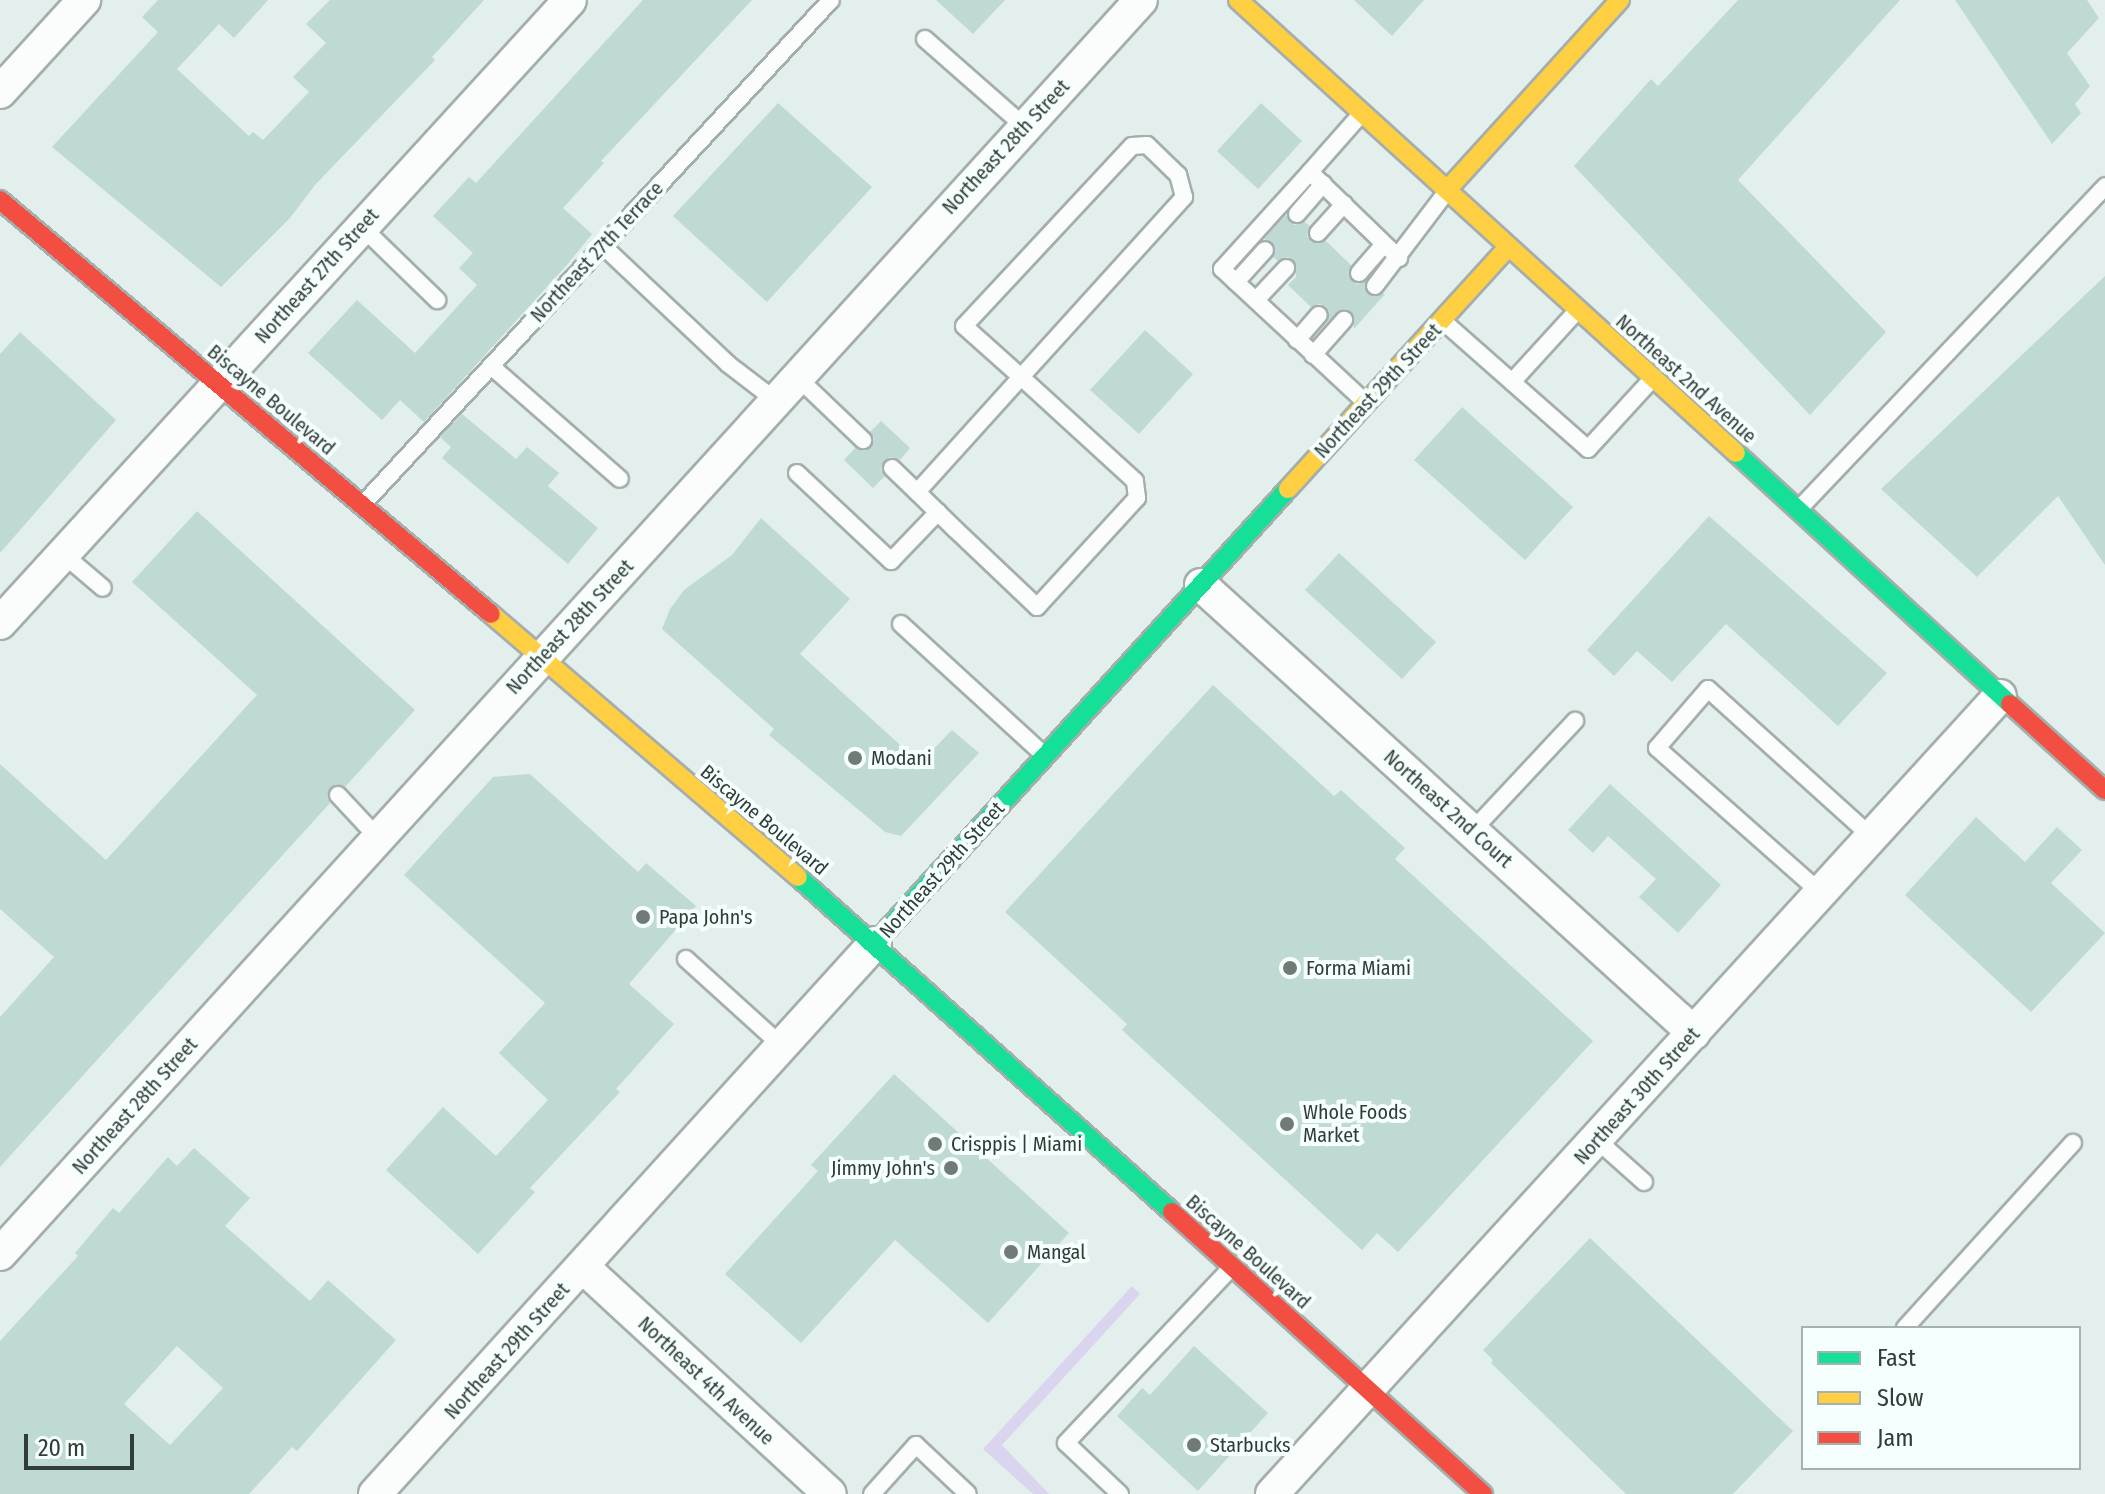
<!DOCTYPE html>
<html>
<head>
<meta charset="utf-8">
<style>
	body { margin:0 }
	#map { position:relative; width:2105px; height:1494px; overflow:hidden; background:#e3efec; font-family:"Fira Sans Condensed",sans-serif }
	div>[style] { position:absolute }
	.green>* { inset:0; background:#dbd4ee }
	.building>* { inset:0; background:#bfdad4 }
	.roads { filter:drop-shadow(2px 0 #a4aeac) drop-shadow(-2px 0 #a4aeac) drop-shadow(0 2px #a4aeac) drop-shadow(0 -2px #a4aeac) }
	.lane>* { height:16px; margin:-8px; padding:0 8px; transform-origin:8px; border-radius:8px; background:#fbfdfc }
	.street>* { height:32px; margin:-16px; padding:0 16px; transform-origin:16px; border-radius:16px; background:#fbfdfc }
	.fast>* { height:18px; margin:-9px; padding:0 9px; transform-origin:9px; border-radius:9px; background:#16e098 }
	.slow>* { height:18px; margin:-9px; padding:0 9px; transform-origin:9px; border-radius:9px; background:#ffcf43 }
	.jam>* { height:18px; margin:-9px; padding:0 9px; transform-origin:9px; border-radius:9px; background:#f24e42 }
	.dots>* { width:22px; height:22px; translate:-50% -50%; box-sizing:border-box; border:4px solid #f5fffd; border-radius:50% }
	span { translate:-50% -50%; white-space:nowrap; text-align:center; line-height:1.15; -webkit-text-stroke:8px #f5fffd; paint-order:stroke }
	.street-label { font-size:20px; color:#323c39 }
	.poi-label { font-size:20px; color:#323c39 }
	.left { translate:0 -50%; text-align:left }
	.right { translate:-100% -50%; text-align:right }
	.legend { position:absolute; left:1801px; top:1326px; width:280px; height:144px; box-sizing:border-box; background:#f5fffd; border:2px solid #a7b1af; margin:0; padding:10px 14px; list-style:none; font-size:24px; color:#323c39 }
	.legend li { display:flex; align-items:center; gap:16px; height:40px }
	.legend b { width:40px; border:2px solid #a7b1af }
	.scale { position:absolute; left:24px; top:1434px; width:110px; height:36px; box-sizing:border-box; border:4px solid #323c39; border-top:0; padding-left:10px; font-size:24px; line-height:28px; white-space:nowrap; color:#323c39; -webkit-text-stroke:6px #f5fffd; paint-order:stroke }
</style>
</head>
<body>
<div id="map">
	<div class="green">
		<div style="clip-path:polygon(1132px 1286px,1140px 1294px,1002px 1445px,1049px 1494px,1033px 1494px,983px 1449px)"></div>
	</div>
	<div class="building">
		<div style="clip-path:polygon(158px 0,268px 0,234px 38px,219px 24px,177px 69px,249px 136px,253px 132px,263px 140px,309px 92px,293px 77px,326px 43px,306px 24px,330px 0,484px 0,432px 57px,435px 60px,315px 185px,290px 218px,221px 287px,52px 147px,158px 32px,142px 17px)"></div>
		<div style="clip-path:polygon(643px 0,752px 0,601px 161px,604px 163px,563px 208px,592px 234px,566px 266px,424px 422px,400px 400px,382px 420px,308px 353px,357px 300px,415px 353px,477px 285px,459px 268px,473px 253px,433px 216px,469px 177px,476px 183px)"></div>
		<div style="clip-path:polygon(936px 0,1005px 0,973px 34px)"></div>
		<div style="clip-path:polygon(1354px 0,1424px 0,1392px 36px)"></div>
		<div style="clip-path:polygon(1738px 0,1900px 0,1738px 180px,1886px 332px,1810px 415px,1574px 166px,1651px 79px,1658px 86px)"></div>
		<div style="clip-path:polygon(1955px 0,2087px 0,2099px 18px,2067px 53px,2090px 86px,2075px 104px,2081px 113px,2052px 144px)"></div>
		<div style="clip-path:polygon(778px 103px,872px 187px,767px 302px,673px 216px)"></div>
		<div style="clip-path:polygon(1261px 103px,1302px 141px,1258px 189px,1217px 151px)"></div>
		<div style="clip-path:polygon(1286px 215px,1294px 225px,1305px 222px,1310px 226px,1307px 236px,1311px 242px,1326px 241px,1351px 265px,1349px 277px,1356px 284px,1365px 282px,1368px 294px,1385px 294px,1354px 329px,1351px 311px,1340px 310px,1328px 321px,1327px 307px,1320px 304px,1311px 307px,1288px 285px,1296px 277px,1296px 264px,1288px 257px,1278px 261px,1273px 257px,1275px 246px,1264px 239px)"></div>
		<div style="clip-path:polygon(2105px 276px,2105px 565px,2058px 496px,1977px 577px,1881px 489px)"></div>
		<div style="clip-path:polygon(1145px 330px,1193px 374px,1139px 434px,1090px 390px)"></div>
		<div style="clip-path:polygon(20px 332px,116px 420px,0 553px,0 354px)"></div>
		<div style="clip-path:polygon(1462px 407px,1573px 507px,1525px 560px,1414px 460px)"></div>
		<div style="clip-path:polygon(462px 414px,516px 459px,527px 447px,559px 473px,548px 486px,598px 528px,568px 564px,442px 458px,451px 447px,440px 437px)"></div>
		<div style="clip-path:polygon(881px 421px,910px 448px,900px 460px,890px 457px,884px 461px,881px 470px,885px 476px,873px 488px,844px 460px,855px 448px,865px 451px,871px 447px,874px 438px,870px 432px)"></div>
		<div style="clip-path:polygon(197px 511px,415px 710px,345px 787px,336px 784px,330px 788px,327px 797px,330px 803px,0 1167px,0 1017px,54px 957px,0 909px,0 764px,106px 860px,257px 695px,132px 582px)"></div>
		<div style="clip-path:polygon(1709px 516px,1887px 673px,1838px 726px,1726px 624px,1672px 682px,1637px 651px,1614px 676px,1587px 650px)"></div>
		<div style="clip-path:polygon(761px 518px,850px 599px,800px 654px,920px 763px,952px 730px,979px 753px,901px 836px,885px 832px,769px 735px,774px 729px,662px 629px,670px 609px,684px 590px,732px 555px)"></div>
		<div style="clip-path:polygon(1339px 553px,1436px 642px,1402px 679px,1305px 590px)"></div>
		<div style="clip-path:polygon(1213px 685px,1334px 796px,1341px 790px,1405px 848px,1395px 859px,1593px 1041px,1398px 1252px,1377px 1233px,1362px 1250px,1122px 1030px,1127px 1024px,1005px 912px)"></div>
		<div style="clip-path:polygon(530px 774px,638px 872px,646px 863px,696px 906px,629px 984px,674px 1024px,616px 1089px,620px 1092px,530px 1188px,535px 1192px,478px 1254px,386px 1170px,443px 1107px,496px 1156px,548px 1100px,499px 1053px,545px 1003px,404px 875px,493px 777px)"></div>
		<div style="clip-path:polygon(1610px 784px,1721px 885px,1678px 933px,1639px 897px,1656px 879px,1608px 836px,1593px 853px,1568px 830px)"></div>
		<div style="clip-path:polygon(1976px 817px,2025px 862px,2057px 827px,2082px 850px,2051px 883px,2105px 933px,2031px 1012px,1905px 895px)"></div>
		<div style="clip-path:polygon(894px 1074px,1069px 1233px,988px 1323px,895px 1240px,801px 1343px,725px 1274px,818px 1171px,811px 1165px)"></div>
		<div style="clip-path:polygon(evenodd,194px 1148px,250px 1198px,225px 1226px,310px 1301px,328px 1280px,396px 1340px,297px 1451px,292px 1447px,249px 1494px,0 1494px,0 1341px,78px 1256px,75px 1253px,113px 1208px,119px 1213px,168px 1157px,177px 1166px,194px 1148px,177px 1346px,223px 1388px,170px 1445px,124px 1404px,177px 1346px)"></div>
		<div style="clip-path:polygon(1590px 1238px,1793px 1431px,1733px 1494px,1626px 1494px,1491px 1363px,1493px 1360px,1483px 1350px)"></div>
		<div style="clip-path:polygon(1194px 1346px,1268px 1413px,1198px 1491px,1117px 1416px,1142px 1388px,1150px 1395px)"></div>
	</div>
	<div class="roads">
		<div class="lane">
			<div style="left:925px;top:39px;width:132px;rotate:41.3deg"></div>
			<div style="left:1362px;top:113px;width:79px;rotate:131.4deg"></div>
			<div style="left:1310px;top:172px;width:124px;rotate:44deg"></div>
			<div style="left:1310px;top:172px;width:131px;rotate:132.2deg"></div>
			<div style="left:1222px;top:269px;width:195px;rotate:42.9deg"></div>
			<div style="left:1297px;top:214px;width:40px;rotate:-49deg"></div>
			<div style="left:362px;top:227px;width:105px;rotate:44.2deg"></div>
			<div style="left:1318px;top:233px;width:39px;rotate:-48deg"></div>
			<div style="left:603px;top:246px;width:172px;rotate:43.3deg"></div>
			<div style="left:728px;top:364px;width:59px;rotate:37.5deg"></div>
			<div style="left:1359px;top:273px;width:38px;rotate:-49deg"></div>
			<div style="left:1236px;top:282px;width:43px;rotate:-47.8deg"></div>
			<div style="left:1375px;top:286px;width:119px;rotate:-52.8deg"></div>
			<div style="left:1256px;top:300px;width:44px;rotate:-46.8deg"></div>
			<div style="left:1444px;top:322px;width:192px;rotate:41.4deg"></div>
			<div style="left:1588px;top:449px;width:96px;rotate:-47.5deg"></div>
			<div style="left:1297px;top:340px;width:33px;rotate:-49deg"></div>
			<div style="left:1313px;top:355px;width:47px;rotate:-48.5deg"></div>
			<div style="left:491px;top:366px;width:171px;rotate:41.2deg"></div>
			<div style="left:796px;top:376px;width:93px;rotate:43.7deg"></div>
			<div style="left:1512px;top:382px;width:95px;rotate:-47.6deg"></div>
			<div style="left:892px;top:468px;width:35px;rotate:44deg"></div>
			<div style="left:917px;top:492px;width:54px;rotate:44.3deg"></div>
			<div style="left:956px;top:530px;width:112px;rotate:43.5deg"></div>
			<div style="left:1037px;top:607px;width:148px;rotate:-47.5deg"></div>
			<div style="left:1137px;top:498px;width:17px;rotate:-97deg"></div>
			<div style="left:1135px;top:481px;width:154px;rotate:-137.6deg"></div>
			<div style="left:1021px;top:377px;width:243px;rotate:-47.8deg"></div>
			<div style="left:1184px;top:197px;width:23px;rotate:-105deg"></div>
			<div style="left:1178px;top:175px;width:43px;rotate:-135.9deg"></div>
			<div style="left:1147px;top:145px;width:15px;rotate:176deg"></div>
			<div style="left:1132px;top:146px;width:246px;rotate:133deg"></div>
			<div style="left:964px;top:326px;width:76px;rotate:41.8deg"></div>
			<div style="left:1021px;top:377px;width:155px;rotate:132.1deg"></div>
			<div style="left:797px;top:473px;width:129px;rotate:43.1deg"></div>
			<div style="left:891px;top:561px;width:68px;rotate:-46.2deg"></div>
			<div style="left:364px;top:503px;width:686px;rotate:-47.13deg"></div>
			<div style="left:1799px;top:509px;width:445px;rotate:-46.5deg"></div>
			<div style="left:63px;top:554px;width:52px;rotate:40.4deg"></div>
			<div style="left:901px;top:624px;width:194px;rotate:42.5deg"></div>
			<div style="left:338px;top:795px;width:60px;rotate:47deg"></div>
			<div style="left:1472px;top:831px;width:151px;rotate:-46.9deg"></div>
			<div style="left:1821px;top:893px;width:219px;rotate:-138.5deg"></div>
			<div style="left:1657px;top:748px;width:78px;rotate:-49.2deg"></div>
			<div style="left:1708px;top:689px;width:221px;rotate:42.1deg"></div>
			<div style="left:686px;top:959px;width:131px;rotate:42.2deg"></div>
			<div style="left:1597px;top:1140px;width:63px;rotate:41.8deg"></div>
			<div style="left:1905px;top:1328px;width:250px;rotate:-47.8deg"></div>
			<div style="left:872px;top:1494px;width:66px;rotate:-48.1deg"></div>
			<div style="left:916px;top:1445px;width:71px;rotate:43.3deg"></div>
			<div style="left:1120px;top:1494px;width:74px;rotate:-136.6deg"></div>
			<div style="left:1066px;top:1443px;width:241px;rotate:-46.7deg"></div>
		</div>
		<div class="street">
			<div style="left:0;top:92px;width:125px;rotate:-47.6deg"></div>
			<div style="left:1201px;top:585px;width:666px;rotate:42.26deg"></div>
			<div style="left:0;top:623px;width:844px;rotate:-47.54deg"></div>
			<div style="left:0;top:1254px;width:1695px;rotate:-47.7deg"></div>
			<div style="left:583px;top:1267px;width:335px;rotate:42.6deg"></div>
			<div style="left:375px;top:1494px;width:744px;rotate:-47.78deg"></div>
			<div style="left:1272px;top:1494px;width:1080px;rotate:-47.63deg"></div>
		</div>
		<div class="fast">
			<div style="left:1736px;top:453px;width:372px;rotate:42.5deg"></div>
			<div style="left:798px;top:877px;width:502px;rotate:41.85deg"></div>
			<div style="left:875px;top:943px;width:614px;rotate:-47.71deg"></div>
		</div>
		<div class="slow">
			<div style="left:1238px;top:0;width:673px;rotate:42.29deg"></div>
			<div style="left:1447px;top:190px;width:257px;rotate:-47.7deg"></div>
			<div style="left:1288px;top:489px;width:327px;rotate:-47.7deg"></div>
			<div style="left:491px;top:614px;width:404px;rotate:40.6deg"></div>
		</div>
		<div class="jam">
			<div style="left:0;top:200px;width:642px;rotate:40.14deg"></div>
			<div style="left:2010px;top:704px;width:128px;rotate:42.2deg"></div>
			<div style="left:1172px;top:1212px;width:420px;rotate:42.2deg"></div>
		</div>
	</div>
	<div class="dots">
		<div style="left:855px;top:758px;background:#707b78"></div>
		<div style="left:643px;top:917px;background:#707b78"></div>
		<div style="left:1290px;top:968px;background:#707b78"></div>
		<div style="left:1287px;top:1124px;background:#707b78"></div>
		<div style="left:935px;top:1144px;background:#707b78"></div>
		<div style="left:951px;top:1168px;background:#707b78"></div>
		<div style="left:1011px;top:1252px;background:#707b78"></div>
		<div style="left:1194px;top:1445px;background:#707b78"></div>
	</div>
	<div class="street-label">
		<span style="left:1006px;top:147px;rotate:-47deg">Northeast 28th Street</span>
		<span style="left:597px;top:252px;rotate:-47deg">Northeast 27th Terrace</span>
		<span style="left:317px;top:276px;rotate:-48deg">Northeast 27th Street</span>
		<span style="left:1686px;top:379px;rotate:42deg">Northeast 2nd Avenue</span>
		<span style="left:1378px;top:391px;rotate:-47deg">Northeast 29th Street</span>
		<span style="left:271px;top:400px;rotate:40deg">Biscayne Boulevard</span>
		<span style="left:570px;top:627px;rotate:-47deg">Northeast 28th Street</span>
		<span style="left:1448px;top:809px;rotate:42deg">Northeast 2nd Court</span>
		<span style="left:764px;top:820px;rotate:40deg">Biscayne Boulevard</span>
		<span style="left:942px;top:870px;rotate:-48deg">Northeast 29th Street</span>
		<span style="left:1637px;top:1096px;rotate:-48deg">Northeast 30th Street</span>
		<span style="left:135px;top:1106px;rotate:-48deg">Northeast 28th Street</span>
		<span style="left:1248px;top:1252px;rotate:42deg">Biscayne Boulevard</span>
		<span style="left:507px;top:1351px;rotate:-48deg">Northeast 29th Street</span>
		<span style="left:706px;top:1381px;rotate:43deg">Northeast 4th Avenue</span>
	</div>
	<div class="poi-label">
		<span class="left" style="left:871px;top:758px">Modani</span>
		<span class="left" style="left:659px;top:917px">Papa John's</span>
		<span class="left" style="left:1306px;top:968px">Forma Miami</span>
		<span class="left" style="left:1303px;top:1124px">Whole Foods<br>Market</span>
		<span class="left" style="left:951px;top:1144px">Crisppis | Miami</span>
		<span class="right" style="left:935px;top:1168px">Jimmy John's</span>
		<span class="left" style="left:1027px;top:1252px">Mangal</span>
		<span class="left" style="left:1210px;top:1445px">Starbucks</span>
	</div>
	<ul class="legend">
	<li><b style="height:10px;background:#16e098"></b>Fast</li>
	<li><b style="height:10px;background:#ffcf43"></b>Slow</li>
	<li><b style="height:10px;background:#f24e42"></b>Jam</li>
	</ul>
	<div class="scale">20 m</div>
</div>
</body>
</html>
